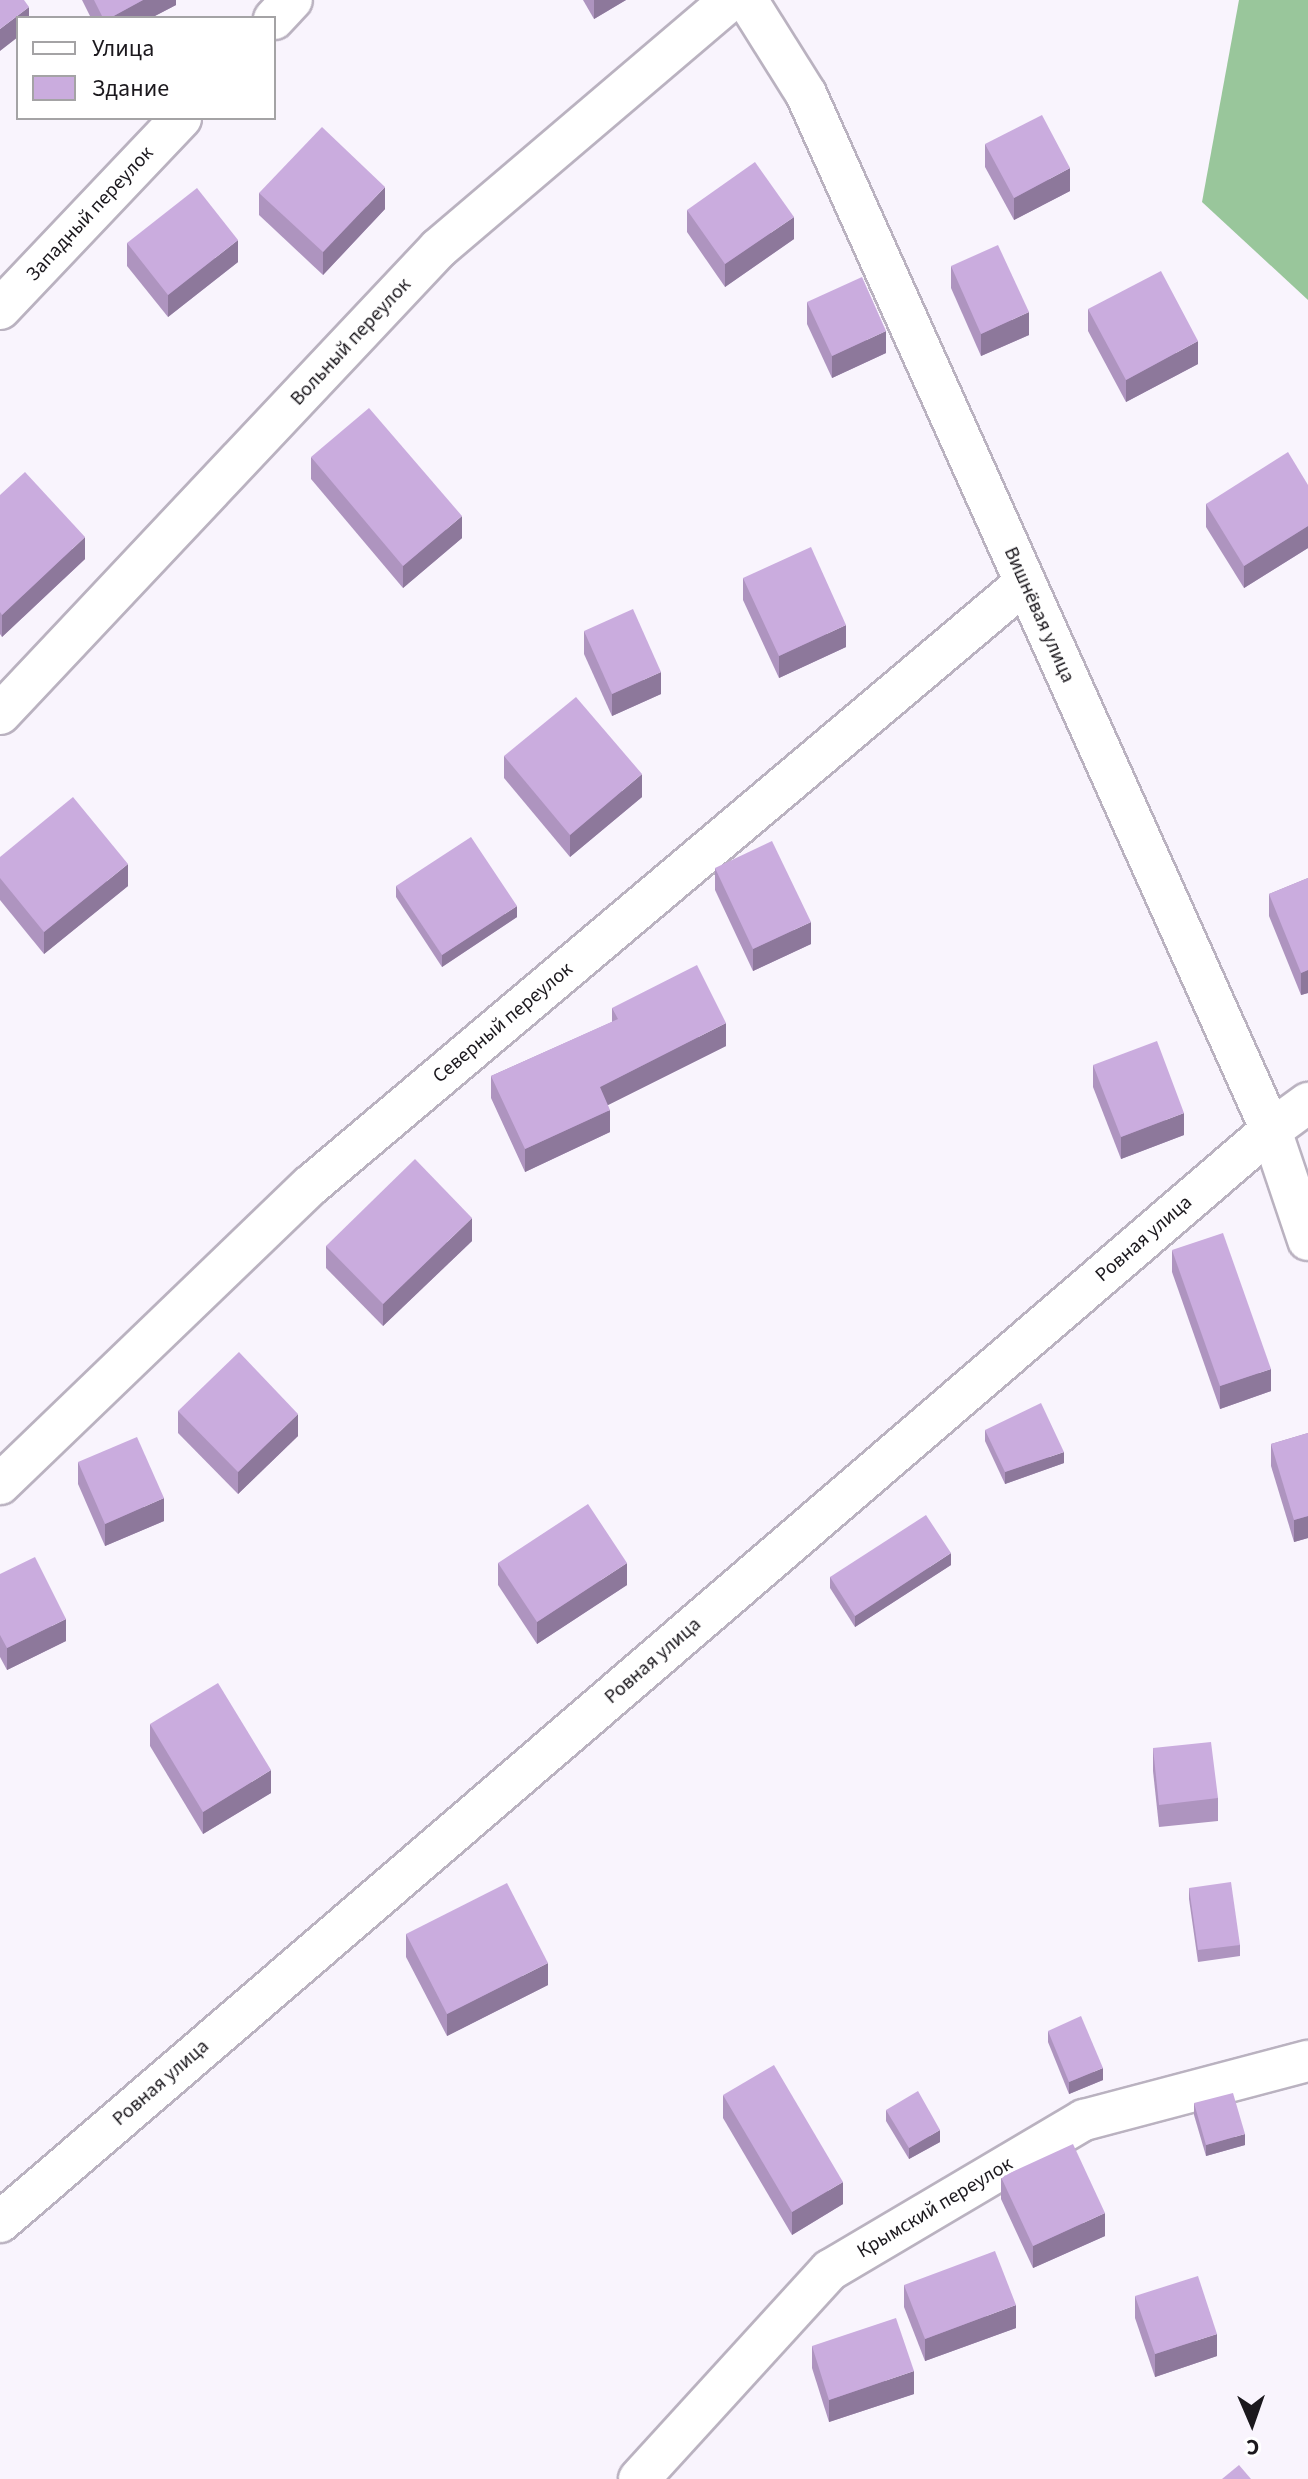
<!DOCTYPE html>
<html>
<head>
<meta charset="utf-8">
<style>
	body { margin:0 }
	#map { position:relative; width:1308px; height:2479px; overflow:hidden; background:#f9f4fd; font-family:"Source Sans 3",sans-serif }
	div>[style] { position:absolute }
	.forest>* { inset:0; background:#99c69b }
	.roads { filter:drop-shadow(2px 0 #bab2c0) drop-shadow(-2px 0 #bab2c0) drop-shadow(0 2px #bab2c0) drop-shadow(0 -2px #bab2c0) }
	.minor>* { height:40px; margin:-20px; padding:0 20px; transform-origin:20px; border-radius:20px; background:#fff }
	.wall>* { inset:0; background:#ae94bf }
	.shaded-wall>* { inset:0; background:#8d789b }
	.building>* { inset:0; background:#caacde }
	span { translate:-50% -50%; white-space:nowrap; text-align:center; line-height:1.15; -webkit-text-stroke:6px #fff; paint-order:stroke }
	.street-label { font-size:20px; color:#1b181d }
	.legend { position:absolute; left:16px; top:16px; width:260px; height:104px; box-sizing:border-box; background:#fff; border:2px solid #a4a3a5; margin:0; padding:10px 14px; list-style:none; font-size:24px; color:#1b181d }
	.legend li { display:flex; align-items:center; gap:16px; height:40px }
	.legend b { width:40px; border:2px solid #a4a3a5 }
	.north { position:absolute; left:1212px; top:2383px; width:80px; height:80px; -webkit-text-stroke:6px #fff; paint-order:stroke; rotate:178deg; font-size:22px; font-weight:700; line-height:32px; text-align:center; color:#1b181d }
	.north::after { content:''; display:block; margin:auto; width:28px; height:36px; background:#1b181d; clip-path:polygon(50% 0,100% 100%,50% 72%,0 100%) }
</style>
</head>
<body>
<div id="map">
	<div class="forest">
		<div style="clip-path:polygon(1239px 0,1308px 0,1308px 300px,1202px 202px)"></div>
	</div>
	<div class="roads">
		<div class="minor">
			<div style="left:747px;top:0;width:111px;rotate:57.9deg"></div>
			<div style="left:806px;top:94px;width:1136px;rotate:65.83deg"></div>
			<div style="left:1271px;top:1130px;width:116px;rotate:71.4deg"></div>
			<div style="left:274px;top:19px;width:26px;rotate:-47deg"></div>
			<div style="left:0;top:309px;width:263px;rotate:-46.5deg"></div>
			<div style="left:0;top:714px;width:640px;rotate:-46.71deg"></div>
			<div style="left:439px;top:248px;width:382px;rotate:-40.4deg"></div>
			<div style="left:0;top:1484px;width:431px;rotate:-43.9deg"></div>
			<div style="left:311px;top:1185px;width:934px;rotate:-40.14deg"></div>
			<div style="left:0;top:2222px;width:1676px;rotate:-40.67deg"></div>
			<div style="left:1271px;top:1130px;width:46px;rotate:-36.1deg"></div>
			<div style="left:639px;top:2479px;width:283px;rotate:-47.6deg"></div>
			<div style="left:830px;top:2270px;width:295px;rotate:-30.6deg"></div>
			<div style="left:1084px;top:2120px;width:232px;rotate:-14.8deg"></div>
		</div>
	</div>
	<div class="wall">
		<div style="clip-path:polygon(82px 0,176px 0,176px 5px,151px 18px,91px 18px)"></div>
		<div style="clip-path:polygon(583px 0,626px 0,594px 19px)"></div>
		<div style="clip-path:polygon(985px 144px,1070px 191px,1014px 220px,985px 167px)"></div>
		<div style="clip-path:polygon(259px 193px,385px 209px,323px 275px,259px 215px)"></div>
		<div style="clip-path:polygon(687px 210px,794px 239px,725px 287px,687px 232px)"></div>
		<div style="clip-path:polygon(127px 243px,238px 262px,168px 317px,127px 266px)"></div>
		<div style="clip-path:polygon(951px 266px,1029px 335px,981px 356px,951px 288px)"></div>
		<div style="clip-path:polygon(807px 302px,886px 353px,832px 378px,807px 324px)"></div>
		<div style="clip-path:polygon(1088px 309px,1198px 364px,1126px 402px,1088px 331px)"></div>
		<div style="clip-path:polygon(311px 457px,462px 538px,403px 588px,311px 479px)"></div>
		<div style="clip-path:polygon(1308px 485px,1308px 548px,1244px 588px,1206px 527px,1206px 504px)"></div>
		<div style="clip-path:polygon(0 495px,85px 559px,2px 637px,0 634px)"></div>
		<div style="clip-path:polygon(743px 578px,846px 647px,779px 678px,743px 600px)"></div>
		<div style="clip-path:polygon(584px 631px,661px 694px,612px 716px,584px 654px)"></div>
		<div style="clip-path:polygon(504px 756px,642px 797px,570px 857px,504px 778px)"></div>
		<div style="clip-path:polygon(0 857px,128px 886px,44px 954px,0 900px)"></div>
		<div style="clip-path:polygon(715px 868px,811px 944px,753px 971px,715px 890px)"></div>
		<div style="clip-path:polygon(1308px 878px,1308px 993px,1301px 995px,1269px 916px,1269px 894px)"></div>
		<div style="clip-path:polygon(396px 886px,517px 917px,442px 967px,396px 897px)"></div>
		<div style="clip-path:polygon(612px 1008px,726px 1046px,608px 1105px,610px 1132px,525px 1172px,491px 1098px,491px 1076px,612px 1022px)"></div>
		<div style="clip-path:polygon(1093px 1065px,1184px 1135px,1121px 1159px,1093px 1087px)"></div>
		<div style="clip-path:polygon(472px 1241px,383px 1326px,326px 1268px,326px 1246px)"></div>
		<div style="clip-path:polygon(1172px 1250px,1271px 1391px,1220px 1409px,1172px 1272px)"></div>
		<div style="clip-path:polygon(178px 1411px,298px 1436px,238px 1494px,178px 1433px)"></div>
		<div style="clip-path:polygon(985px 1430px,1064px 1463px,1005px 1484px,985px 1441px)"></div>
		<div style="clip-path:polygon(1308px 1433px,1308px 1538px,1294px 1542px,1271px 1466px,1271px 1444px)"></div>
		<div style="clip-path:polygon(78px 1462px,164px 1521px,105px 1546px,78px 1484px)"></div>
		<div style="clip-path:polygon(498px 1563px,627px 1585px,537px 1644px,498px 1585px)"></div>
		<div style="clip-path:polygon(951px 1565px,855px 1627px,830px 1588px,830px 1577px)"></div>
		<div style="clip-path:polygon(0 1574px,66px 1641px,7px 1670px,0 1657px)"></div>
		<div style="clip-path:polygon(150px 1724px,271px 1793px,203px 1834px,150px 1746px)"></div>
		<div style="clip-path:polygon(1153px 1748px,1218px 1798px,1218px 1821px,1159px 1827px,1153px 1771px)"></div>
		<div style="clip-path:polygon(1189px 1888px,1240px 1945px,1240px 1956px,1198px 1962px,1189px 1899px)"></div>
		<div style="clip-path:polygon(406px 1934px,548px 1985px,447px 2036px,406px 1957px)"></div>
		<div style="clip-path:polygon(1048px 2031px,1103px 2080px,1069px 2094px,1048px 2042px)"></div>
		<div style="clip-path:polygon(723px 2095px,843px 2204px,792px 2235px,723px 2118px)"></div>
		<div style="clip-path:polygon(1194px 2103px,1245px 2145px,1206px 2156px,1194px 2115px)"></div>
		<div style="clip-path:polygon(886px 2110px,940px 2142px,909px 2159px,886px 2121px)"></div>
		<div style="clip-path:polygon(1001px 2177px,1105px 2236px,1033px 2268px,1001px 2199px)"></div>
		<div style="clip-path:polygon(904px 2285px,1016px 2328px,925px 2361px,904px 2307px)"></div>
		<div style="clip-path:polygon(1135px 2296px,1217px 2356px,1155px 2377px,1135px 2318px)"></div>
		<div style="clip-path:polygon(812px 2346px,914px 2394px,829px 2422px,812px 2368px)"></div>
	</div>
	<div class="shaded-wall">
		<div style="clip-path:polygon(143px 0,176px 0,176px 5px,151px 18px,110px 18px)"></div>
		<div style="clip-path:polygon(594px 0,626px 0,594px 19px)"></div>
		<div style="clip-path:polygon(29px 7px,29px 18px,18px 18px,18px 37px,0 51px,0 29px)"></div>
		<div style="clip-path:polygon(1070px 168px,1070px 191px,1014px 220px,1014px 198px)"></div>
		<div style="clip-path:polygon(385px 187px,385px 209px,323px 275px,323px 252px)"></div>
		<div style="clip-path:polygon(794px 217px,794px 239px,725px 287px,725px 264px)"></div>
		<div style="clip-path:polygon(238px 240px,238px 262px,168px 317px,168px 295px)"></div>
		<div style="clip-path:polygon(1029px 312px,1029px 335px,981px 356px,981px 334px)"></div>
		<div style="clip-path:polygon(886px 331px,886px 353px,832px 378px,832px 356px)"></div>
		<div style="clip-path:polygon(1198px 341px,1198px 364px,1126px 402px,1126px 380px)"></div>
		<div style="clip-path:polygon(462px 516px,462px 538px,403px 588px,403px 566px)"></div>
		<div style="clip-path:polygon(1308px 526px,1308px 548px,1244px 588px,1244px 566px)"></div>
		<div style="clip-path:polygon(85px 537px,85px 559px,2px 637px,2px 615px)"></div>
		<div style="clip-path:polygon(846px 625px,846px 647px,779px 678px,779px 656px)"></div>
		<div style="clip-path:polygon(661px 672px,661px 694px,612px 716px,612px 694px)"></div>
		<div style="clip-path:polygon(642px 774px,642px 797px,570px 857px,570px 835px)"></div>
		<div style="clip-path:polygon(128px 864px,128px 886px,44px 954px,44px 932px)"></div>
		<div style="clip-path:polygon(517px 906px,517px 917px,442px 967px,442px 955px)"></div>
		<div style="clip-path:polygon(811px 922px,811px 944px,753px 971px,753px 949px)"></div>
		<div style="clip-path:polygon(1308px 970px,1308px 993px,1301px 995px,1301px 973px)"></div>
		<div style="clip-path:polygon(726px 1023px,726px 1046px,600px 1109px,600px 1087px)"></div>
		<div style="clip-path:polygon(610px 1110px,610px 1132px,525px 1172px,525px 1149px)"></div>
		<div style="clip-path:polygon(1184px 1113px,1184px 1135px,1121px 1159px,1121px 1137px)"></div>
		<div style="clip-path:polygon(472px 1218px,472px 1241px,383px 1326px,383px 1304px)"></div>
		<div style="clip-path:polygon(1271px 1369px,1271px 1391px,1220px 1409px,1220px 1386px)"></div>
		<div style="clip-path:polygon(298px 1414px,298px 1436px,238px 1494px,238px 1472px)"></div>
		<div style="clip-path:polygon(1064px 1452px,1064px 1463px,1005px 1484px,1005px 1472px)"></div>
		<div style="clip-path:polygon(164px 1498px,164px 1521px,105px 1546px,105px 1524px)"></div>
		<div style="clip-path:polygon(1308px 1516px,1308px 1538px,1294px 1542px,1294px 1520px)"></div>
		<div style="clip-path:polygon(951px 1553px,951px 1565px,855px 1627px,855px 1616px)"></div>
		<div style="clip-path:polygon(627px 1563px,627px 1585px,537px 1644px,537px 1622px)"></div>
		<div style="clip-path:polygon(66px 1619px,66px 1641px,7px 1670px,7px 1648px)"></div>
		<div style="clip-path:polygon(271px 1770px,271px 1793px,203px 1834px,203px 1812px)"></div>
		<div style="clip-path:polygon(548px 1963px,548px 1985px,447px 2036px,447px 2014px)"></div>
		<div style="clip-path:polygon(1103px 2068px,1103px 2080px,1069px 2094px,1069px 2082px)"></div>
		<div style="clip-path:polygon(940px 2130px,940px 2142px,909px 2159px,909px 2148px)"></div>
		<div style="clip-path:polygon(1245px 2134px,1245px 2145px,1206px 2156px,1206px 2145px)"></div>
		<div style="clip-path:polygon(843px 2182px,843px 2204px,792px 2235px,792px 2212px)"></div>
		<div style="clip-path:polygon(1105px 2213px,1105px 2236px,1033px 2268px,1033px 2246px)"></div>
		<div style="clip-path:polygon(1016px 2305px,1016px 2328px,925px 2361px,925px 2339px)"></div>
		<div style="clip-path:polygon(1217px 2334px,1217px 2356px,1155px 2377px,1155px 2354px)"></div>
		<div style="clip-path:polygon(914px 2371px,914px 2394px,829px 2422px,829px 2400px)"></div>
	</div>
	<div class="building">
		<div style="clip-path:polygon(0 0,24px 0,29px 7px,0 29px)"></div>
		<div style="clip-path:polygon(94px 0,143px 0,110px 18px,103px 18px)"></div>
		<div style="clip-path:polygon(1042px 115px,1070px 168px,1014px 198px,985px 144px)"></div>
		<div style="clip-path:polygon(322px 127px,385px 187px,323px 252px,259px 193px)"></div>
		<div style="clip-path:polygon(755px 162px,794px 217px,725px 264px,687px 210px)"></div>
		<div style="clip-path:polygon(197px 188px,238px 240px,168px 295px,127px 243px)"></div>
		<div style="clip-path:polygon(998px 245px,1029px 312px,981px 334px,951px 266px)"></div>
		<div style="clip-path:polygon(1161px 271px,1198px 341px,1126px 380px,1088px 309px)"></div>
		<div style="clip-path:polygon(862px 277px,886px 331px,832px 356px,807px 302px)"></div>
		<div style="clip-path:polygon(369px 408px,462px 516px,403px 566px,311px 457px)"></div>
		<div style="clip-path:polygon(1288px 452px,1308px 485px,1308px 526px,1244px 566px,1206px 504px)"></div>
		<div style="clip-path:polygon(25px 472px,85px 537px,2px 615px,0 612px,0 495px)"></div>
		<div style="clip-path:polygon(811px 547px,846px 625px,779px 656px,743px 578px)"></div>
		<div style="clip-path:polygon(633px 609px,661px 672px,612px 694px,584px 631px)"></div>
		<div style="clip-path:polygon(576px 697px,642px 774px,570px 835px,504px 756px)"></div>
		<div style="clip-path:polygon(73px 797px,128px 864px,44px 932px,0 878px,0 857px)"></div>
		<div style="clip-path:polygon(471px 837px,517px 906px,442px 955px,396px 886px)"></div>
		<div style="clip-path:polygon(772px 841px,811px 922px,753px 949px,715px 868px)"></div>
		<div style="clip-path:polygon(1308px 878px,1308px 970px,1301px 973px,1269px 894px)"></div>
		<div style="clip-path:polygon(697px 965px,726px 1023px,600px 1087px,610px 1110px,525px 1149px,491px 1076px,618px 1019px,612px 1008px)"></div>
		<div style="clip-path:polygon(1157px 1041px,1184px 1113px,1121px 1137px,1093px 1065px)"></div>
		<div style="clip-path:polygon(415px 1159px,472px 1218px,383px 1304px,326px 1246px)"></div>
		<div style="clip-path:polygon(1223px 1233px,1271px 1369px,1220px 1386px,1172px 1250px)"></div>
		<div style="clip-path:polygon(239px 1352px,298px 1414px,238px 1472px,178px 1411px)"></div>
		<div style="clip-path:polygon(1041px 1403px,1064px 1452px,1005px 1472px,985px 1430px)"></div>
		<div style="clip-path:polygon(1308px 1433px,1308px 1516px,1294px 1520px,1271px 1444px)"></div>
		<div style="clip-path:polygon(137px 1437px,164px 1498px,105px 1524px,78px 1462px)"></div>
		<div style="clip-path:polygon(588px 1504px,627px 1563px,537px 1622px,498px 1563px)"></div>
		<div style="clip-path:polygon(926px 1515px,951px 1553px,855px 1616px,830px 1577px)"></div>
		<div style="clip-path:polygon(35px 1557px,66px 1619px,7px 1648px,0 1635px,0 1574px)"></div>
		<div style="clip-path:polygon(218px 1683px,271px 1770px,203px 1812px,150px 1724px)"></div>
		<div style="clip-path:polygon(1211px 1742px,1218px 1798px,1159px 1805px,1153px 1748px)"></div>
		<div style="clip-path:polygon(1231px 1882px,1240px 1945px,1198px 1950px,1189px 1888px)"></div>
		<div style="clip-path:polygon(507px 1883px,548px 1963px,447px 2014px,406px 1934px)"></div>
		<div style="clip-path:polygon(1081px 2016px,1103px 2068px,1069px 2082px,1048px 2031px)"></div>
		<div style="clip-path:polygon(774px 2065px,843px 2182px,792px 2212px,723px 2095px)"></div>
		<div style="clip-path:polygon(918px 2091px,940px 2130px,909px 2148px,886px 2110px)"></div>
		<div style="clip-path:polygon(1233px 2093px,1245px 2134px,1206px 2145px,1194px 2103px)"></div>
		<div style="clip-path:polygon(1073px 2144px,1105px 2213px,1033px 2246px,1001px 2177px)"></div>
		<div style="clip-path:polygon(995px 2251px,1016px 2305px,925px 2339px,904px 2285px)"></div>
		<div style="clip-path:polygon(1198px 2276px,1217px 2334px,1155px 2354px,1135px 2296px)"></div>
		<div style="clip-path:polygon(896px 2318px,914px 2371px,829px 2400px,812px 2346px)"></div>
		<div style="clip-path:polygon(1239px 2465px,1251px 2479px,1222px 2479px)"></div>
	</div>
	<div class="street-label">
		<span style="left:90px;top:214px;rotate:-47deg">Западный переулок</span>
		<span style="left:351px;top:342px;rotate:-47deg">Вольный переулок</span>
		<span style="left:1039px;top:615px;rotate:66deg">Вишнёвая улица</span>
		<span style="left:503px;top:1023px;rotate:-40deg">Северный переулок</span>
		<span style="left:1144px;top:1239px;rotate:-41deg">Ровная улица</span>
		<span style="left:653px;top:1661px;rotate:-41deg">Ровная улица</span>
		<span style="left:161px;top:2083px;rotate:-41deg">Ровная улица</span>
		<span style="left:935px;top:2208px;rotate:-31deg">Крымский переулок</span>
	</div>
	<ul class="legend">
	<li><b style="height:10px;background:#fff"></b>Улица</li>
	<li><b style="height:22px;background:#caacde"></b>Здание</li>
	</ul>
	<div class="north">С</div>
</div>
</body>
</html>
